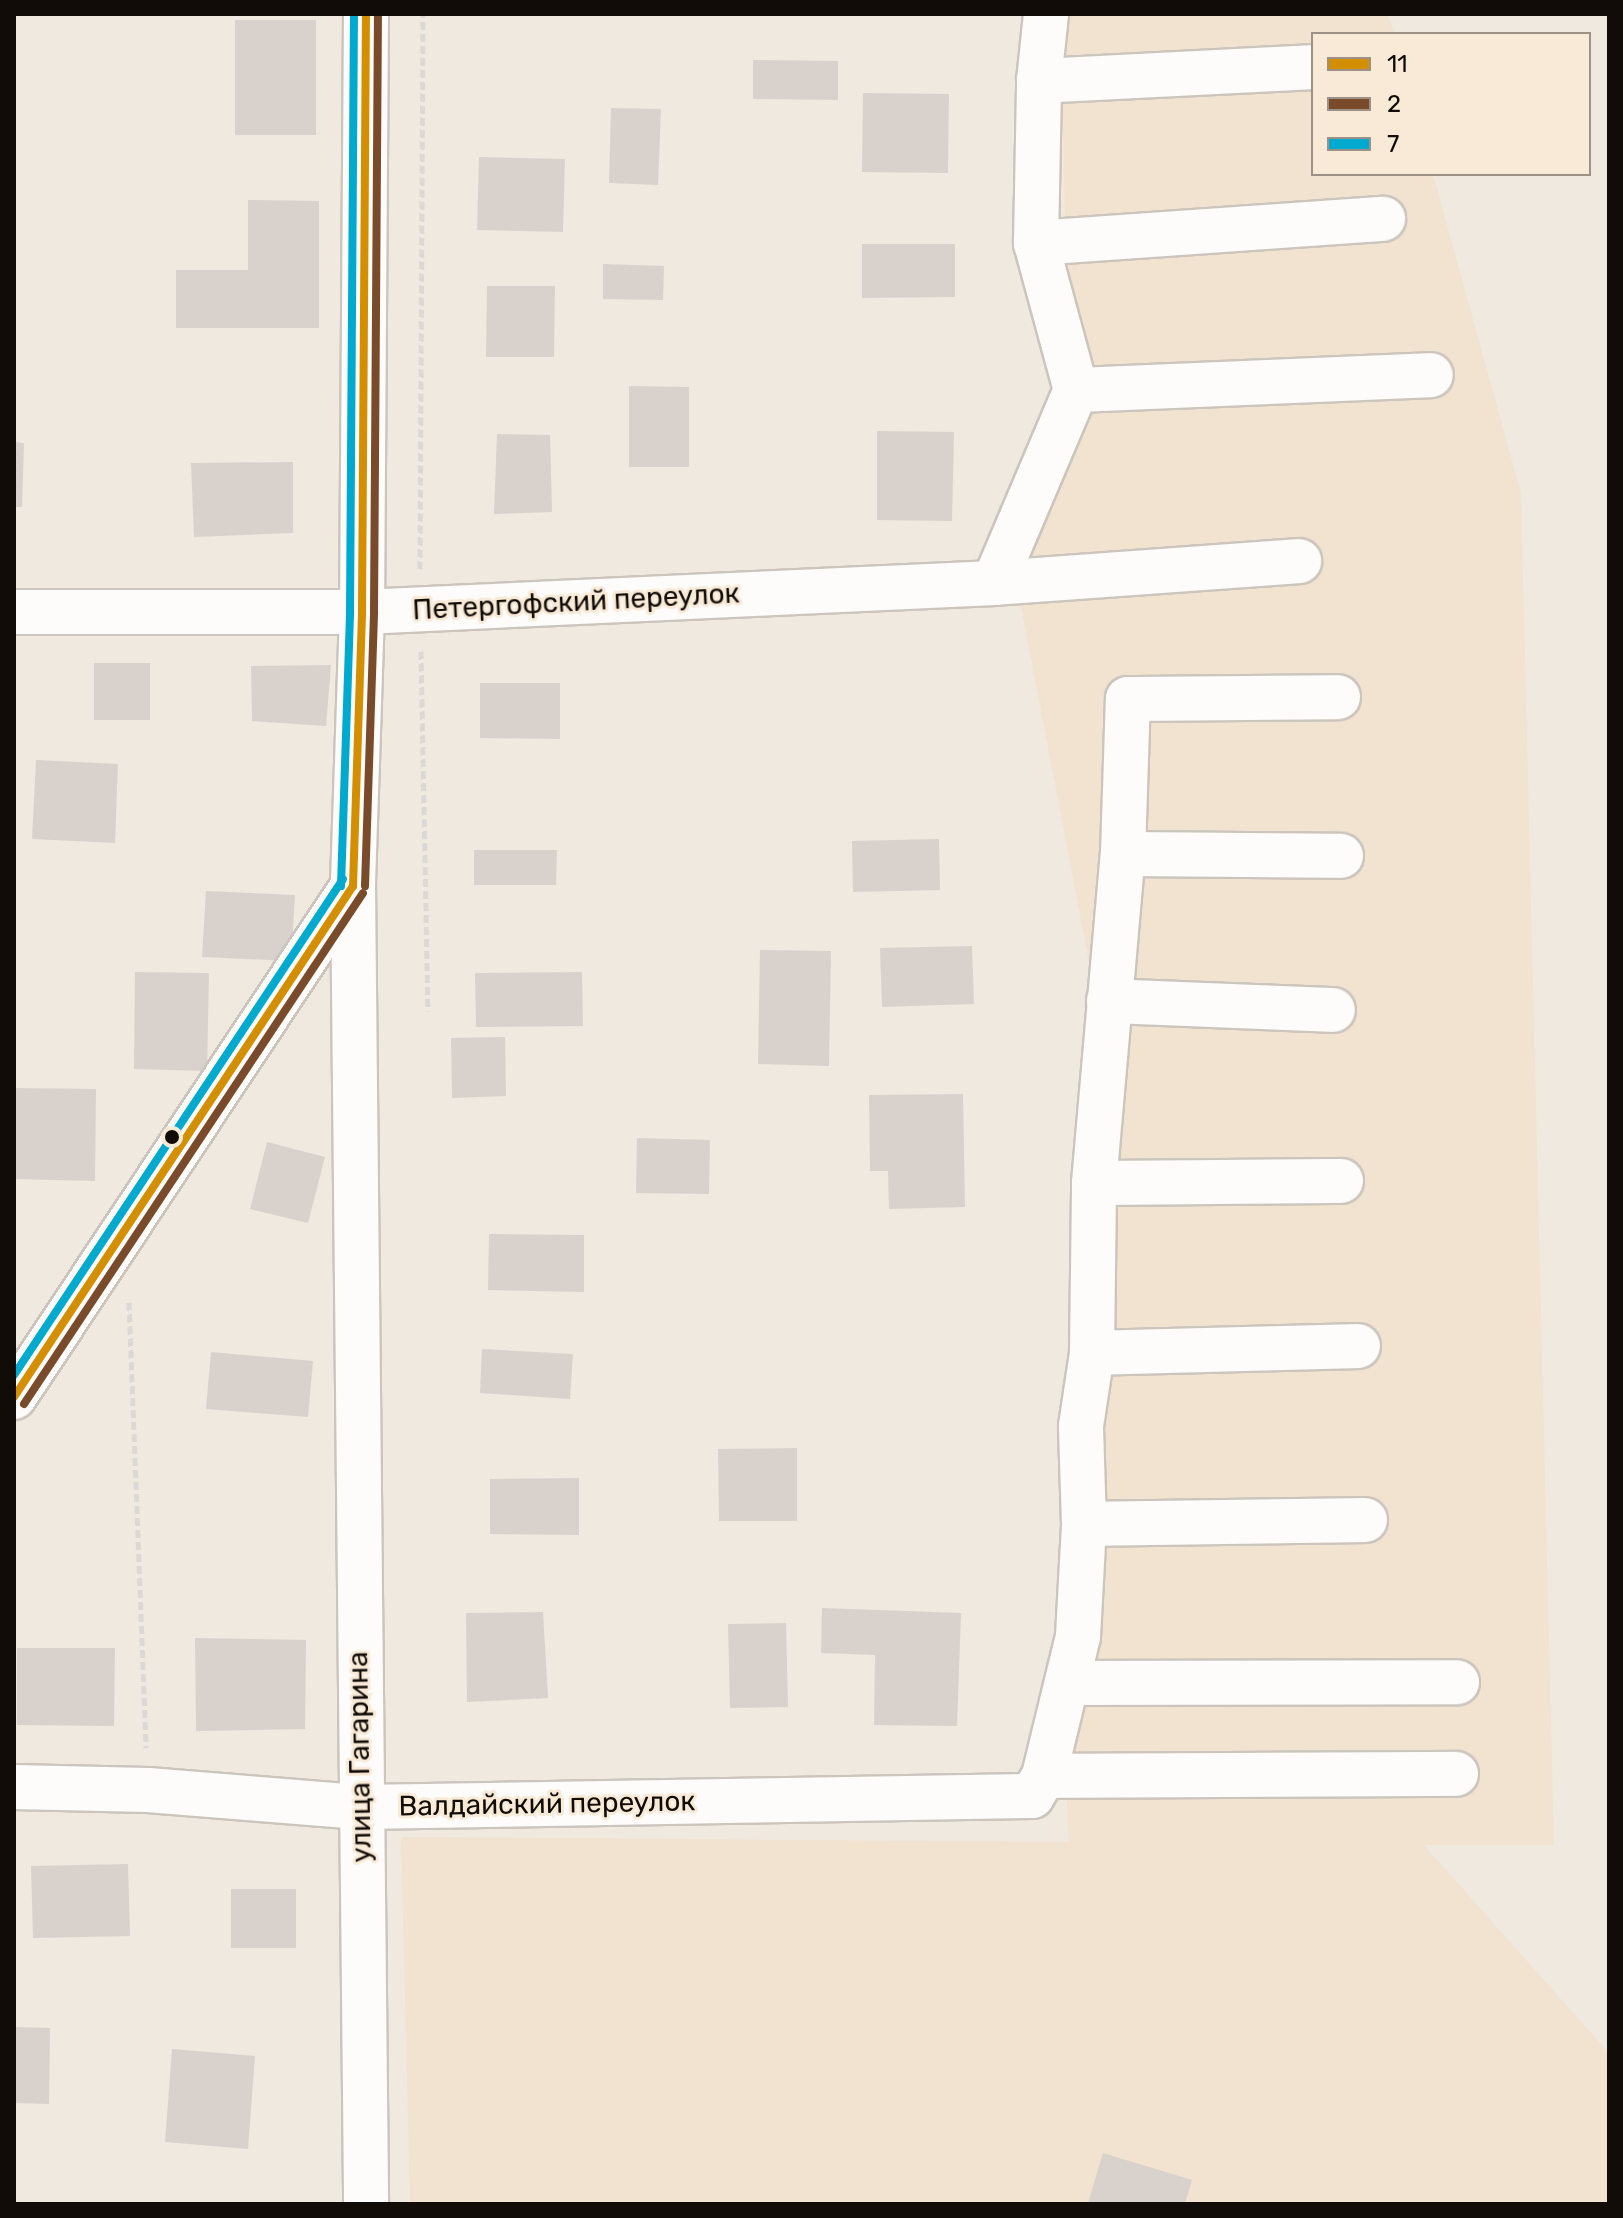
<!DOCTYPE html>
<html>
<head>
<meta charset="utf-8">
<style>
	body { margin:0 }
	#map { position:relative; width:1623px; height:2218px; overflow:hidden; background:#f0e9df; font-family:Rubik,sans-serif }
	div>[style] { position:absolute }
	.built>* { inset:0; background:#f1e3d0 }
	.building>* { inset:0; background:#d9d1cc }
	.path>* { height:5px; margin-top:-2.5px; transform-origin:0; background:repeating-linear-gradient(90deg,#dbd8d5 0 8px,transparent 0 12px) }
	.roads { filter:drop-shadow(2px 0 #cbc5bd) drop-shadow(-2px 0 #cbc5bd) drop-shadow(0 2px #cbc5bd) drop-shadow(0 -2px #cbc5bd) }
	.minor>* { height:44px; margin:-22px; padding:0 22px; transform-origin:22px; border-radius:22px; background:#fdfcfa }
	.bus-1>* { height:8px; margin:-4px; padding:0 4px; transform-origin:4px; border-radius:4px; background:#d48f01 }
	.bus-2>* { height:8px; margin:-4px; padding:0 4px; transform-origin:4px; border-radius:4px; background:#7a4b2a }
	.bus-3>* { height:8px; margin:-4px; padding:0 4px; transform-origin:4px; border-radius:4px; background:#00a9ce }
	.dots>* { width:22px; height:22px; translate:-50% -50%; box-sizing:border-box; border:4px solid #f8ead7; border-radius:50% }
	span { translate:-50% -50%; white-space:nowrap; text-align:center; line-height:1.15; -webkit-text-stroke:6px #f8ead7; paint-order:stroke }
	.street-label { font-size:28px; color:#110c07 }
	.frame { position:absolute; inset:0; border:16px solid #110c07; pointer-events:none }
	.legend { position:absolute; left:1311px; top:32px; width:280px; height:144px; box-sizing:border-box; background:#f8ead7; border:2px solid #9c9184; margin:0; padding:10px 14px; list-style:none; font-size:24px; color:#110c07 }
	.legend li { display:flex; align-items:center; gap:16px; height:40px }
	.legend b { width:40px; border:2px solid #9c9184 }
</style>
</head>
<body>
<div id="map">
	<div class="built">
		<div style="clip-path:polygon(1056px 14px,1388px 14px,1394px 34px,1313px 34px,1313px 174px,1433px 174px,1521px 493px,1554px 1845px,1424px 1845px,1609px 2053px,1609px 2204px,410px 2204px,401px 1837px,1069px 1842px,1064px 1750px,1105px 1046px,1018px 591px,1067px 305px,1061px 45px)"></div>
	</div>
	<div class="building">
		<div style="clip-path:polygon(235px 20px,316px 20px,316px 135px,235px 135px)"></div>
		<div style="clip-path:polygon(753px 60px,838px 61px,838px 100px,753px 99px)"></div>
		<div style="clip-path:polygon(863px 93px,949px 94px,948px 173px,862px 172px)"></div>
		<div style="clip-path:polygon(611px 108px,661px 109px,658px 185px,609px 183px)"></div>
		<div style="clip-path:polygon(479px 157px,565px 159px,563px 232px,477px 230px)"></div>
		<div style="clip-path:polygon(248px 200px,319px 201px,319px 328px,176px 328px,176px 270px,248px 270px)"></div>
		<div style="clip-path:polygon(862px 244px,955px 244px,955px 297px,862px 298px)"></div>
		<div style="clip-path:polygon(603px 264px,664px 266px,663px 300px,603px 299px)"></div>
		<div style="clip-path:polygon(487px 286px,555px 286px,554px 357px,486px 357px)"></div>
		<div style="clip-path:polygon(629px 386px,689px 387px,689px 467px,629px 467px)"></div>
		<div style="clip-path:polygon(877px 431px,954px 432px,952px 521px,877px 520px)"></div>
		<div style="clip-path:polygon(497px 434px,550px 435px,552px 512px,494px 514px)"></div>
		<div style="clip-path:polygon(14px 442px,24px 443px,22px 507px,14px 507px)"></div>
		<div style="clip-path:polygon(293px 462px,293px 533px,194px 537px,191px 463px)"></div>
		<div style="clip-path:polygon(94px 663px,150px 663px,150px 720px,94px 720px)"></div>
		<div style="clip-path:polygon(331px 665px,326px 726px,252px 721px,251px 666px)"></div>
		<div style="clip-path:polygon(480px 683px,560px 683px,560px 739px,480px 738px)"></div>
		<div style="clip-path:polygon(36px 760px,118px 764px,115px 843px,32px 839px)"></div>
		<div style="clip-path:polygon(939px 839px,940px 890px,853px 892px,852px 841px)"></div>
		<div style="clip-path:polygon(474px 850px,557px 850px,556px 885px,474px 885px)"></div>
		<div style="clip-path:polygon(206px 891px,295px 895px,291px 961px,202px 957px)"></div>
		<div style="clip-path:polygon(972px 946px,974px 1004px,882px 1007px,880px 948px)"></div>
		<div style="clip-path:polygon(760px 950px,831px 951px,829px 1066px,758px 1064px)"></div>
		<div style="clip-path:polygon(135px 972px,209px 973px,207px 1071px,134px 1069px)"></div>
		<div style="clip-path:polygon(582px 972px,583px 1026px,476px 1027px,475px 973px)"></div>
		<div style="clip-path:polygon(505px 1037px,506px 1096px,452px 1098px,451px 1038px)"></div>
		<div style="clip-path:polygon(14px 1088px,96px 1089px,95px 1181px,14px 1179px)"></div>
		<div style="clip-path:polygon(963px 1094px,965px 1207px,889px 1209px,888px 1171px,870px 1171px,869px 1095px)"></div>
		<div style="clip-path:polygon(637px 1138px,710px 1140px,709px 1194px,636px 1193px)"></div>
		<div style="clip-path:polygon(267px 1142px,325px 1157px,308px 1223px,250px 1209px)"></div>
		<div style="clip-path:polygon(489px 1234px,584px 1235px,584px 1292px,488px 1290px)"></div>
		<div style="clip-path:polygon(482px 1349px,573px 1354px,570px 1399px,480px 1393px)"></div>
		<div style="clip-path:polygon(211px 1352px,313px 1361px,308px 1417px,206px 1409px)"></div>
		<div style="clip-path:polygon(797px 1448px,797px 1521px,719px 1521px,718px 1449px)"></div>
		<div style="clip-path:polygon(579px 1478px,579px 1535px,490px 1534px,490px 1479px)"></div>
		<div style="clip-path:polygon(822px 1608px,961px 1613px,957px 1726px,874px 1725px,875px 1655px,821px 1653px)"></div>
		<div style="clip-path:polygon(543px 1612px,548px 1698px,467px 1702px,466px 1613px)"></div>
		<div style="clip-path:polygon(786px 1623px,788px 1707px,730px 1708px,728px 1624px)"></div>
		<div style="clip-path:polygon(195px 1638px,306px 1640px,305px 1729px,196px 1731px)"></div>
		<div style="clip-path:polygon(17px 1648px,115px 1648px,114px 1726px,17px 1725px)"></div>
		<div style="clip-path:polygon(128px 1864px,130px 1936px,33px 1938px,31px 1866px)"></div>
		<div style="clip-path:polygon(231px 1889px,296px 1889px,296px 1948px,231px 1948px)"></div>
		<div style="clip-path:polygon(14px 2027px,50px 2028px,49px 2104px,14px 2103px)"></div>
		<div style="clip-path:polygon(172px 2049px,255px 2056px,248px 2149px,165px 2142px)"></div>
		<div style="clip-path:polygon(1103px 2153px,1192px 2180px,1185px 2204px,1088px 2203px)"></div>
	</div>
	<div class="path">
		<div style="left:420px;top:569px;width:555px;rotate:-89.69deg"></div>
		<div style="left:421px;top:651px;width:360px;rotate:88.9deg"></div>
		<div style="left:129px;top:1302px;width:446px;rotate:87.8deg"></div>
	</div>
	<div class="roads">
		<div class="minor">
			<div style="left:366px;top:14px;width:598px;rotate:90.38deg"></div>
			<div style="left:362px;top:612px;width:274px;rotate:91.9deg"></div>
			<div style="left:353px;top:886px;width:1318px;rotate:89.43deg"></div>
			<div style="left:1039px;top:81px;width:274px;rotate:-2.9deg"></div>
			<div style="left:1036px;top:243px;width:348px;rotate:-4deg"></div>
			<div style="left:1076px;top:390px;width:355px;rotate:-2.4deg"></div>
			<div style="left:994px;top:583px;width:210px;rotate:-67deg"></div>
			<div style="left:1076px;top:390px;width:152px;rotate:-105.2deg"></div>
			<div style="left:1036px;top:243px;width:162px;rotate:-88.9deg"></div>
			<div style="left:1039px;top:81px;width:67px;rotate:-84deg"></div>
			<div style="left:14px;top:612px;width:348px"></div>
			<div style="left:362px;top:612px;width:633px;rotate:-2.63deg"></div>
			<div style="left:994px;top:583px;width:306px;rotate:-4.1deg"></div>
			<div style="left:1123px;top:854px;width:218px;rotate:0.5deg"></div>
			<div style="left:1109px;top:1001px;width:224px;rotate:2.3deg"></div>
			<div style="left:1094px;top:1183px;width:247px;rotate:-0.5deg"></div>
			<div style="left:1092px;top:1353px;width:266px;rotate:-1.5deg"></div>
			<div style="left:14px;top:1397px;width:613px;rotate:-56.44deg"></div>
			<div style="left:1084px;top:1524px;width:281px;rotate:-0.8deg"></div>
			<div style="left:1067px;top:1683px;width:390px;rotate:-0.1deg"></div>
			<div style="left:1044px;top:1776px;width:412px;rotate:-0.3deg"></div>
			<div style="left:14px;top:1787px;width:134px;rotate:1.3deg"></div>
			<div style="left:148px;top:1790px;width:213px;rotate:4.6deg"></div>
			<div style="left:360px;top:1807px;width:672px;rotate:-0.94deg"></div>
			<div style="left:1032px;top:1796px;width:23px;rotate:-59deg"></div>
			<div style="left:1044px;top:1776px;width:144px;rotate:-76.3deg"></div>
			<div style="left:1078px;top:1636px;width:112px;rotate:-86.9deg"></div>
			<div style="left:1084px;top:1524px;width:98px;rotate:-91.8deg"></div>
			<div style="left:1081px;top:1426px;width:74px;rotate:-81.4deg"></div>
			<div style="left:1092px;top:1353px;width:170px;rotate:-89.3deg"></div>
			<div style="left:1094px;top:1183px;width:330px;rotate:-85deg"></div>
			<div style="left:1123px;top:854px;width:155px;rotate:-88.2deg"></div>
			<div style="left:1128px;top:699px;width:210px;rotate:-0.5deg"></div>
		</div>
	</div>
	<div class="bus-1">
		<div style="left:353px;top:886px;width:274px;rotate:-88.1deg"></div>
		<div style="left:362px;top:612px;width:598px;rotate:-89.62deg"></div>
		<div style="left:14px;top:1397px;width:613px;rotate:-56.44deg"></div>
	</div>
	<div class="bus-2">
		<div style="left:365px;top:886px;width:274px;rotate:-88.1deg"></div>
		<div style="left:374px;top:612px;width:598px;rotate:-89.62deg"></div>
		<div style="left:24px;top:1404px;width:613px;rotate:-56.44deg"></div>
	</div>
	<div class="bus-3">
		<div style="left:341px;top:886px;width:274px;rotate:-88.1deg"></div>
		<div style="left:350px;top:612px;width:598px;rotate:-89.62deg"></div>
		<div style="left:14px;top:1375px;width:595px;rotate:-56.44deg"></div>
	</div>
	<div class="dots">
		<div style="left:172px;top:1137px;background:#110c07"></div>
	</div>
	<div class="street-label">
		<span style="left:576px;top:602px;rotate:-3deg">Петергофский переулок</span>
		<span style="left:360px;top:1757px;rotate:-91deg">улица Гагарина</span>
		<span style="left:547px;top:1804px;rotate:-1deg">Валдайский переулок</span>
	</div>
	<div class="frame"></div>
	<ul class="legend">
	<li><b style="height:10px;background:#d48f01"></b>11</li>
	<li><b style="height:10px;background:#7a4b2a"></b>2</li>
	<li><b style="height:10px;background:#00a9ce"></b>7</li>
	</ul>
</div>
</body>
</html>
